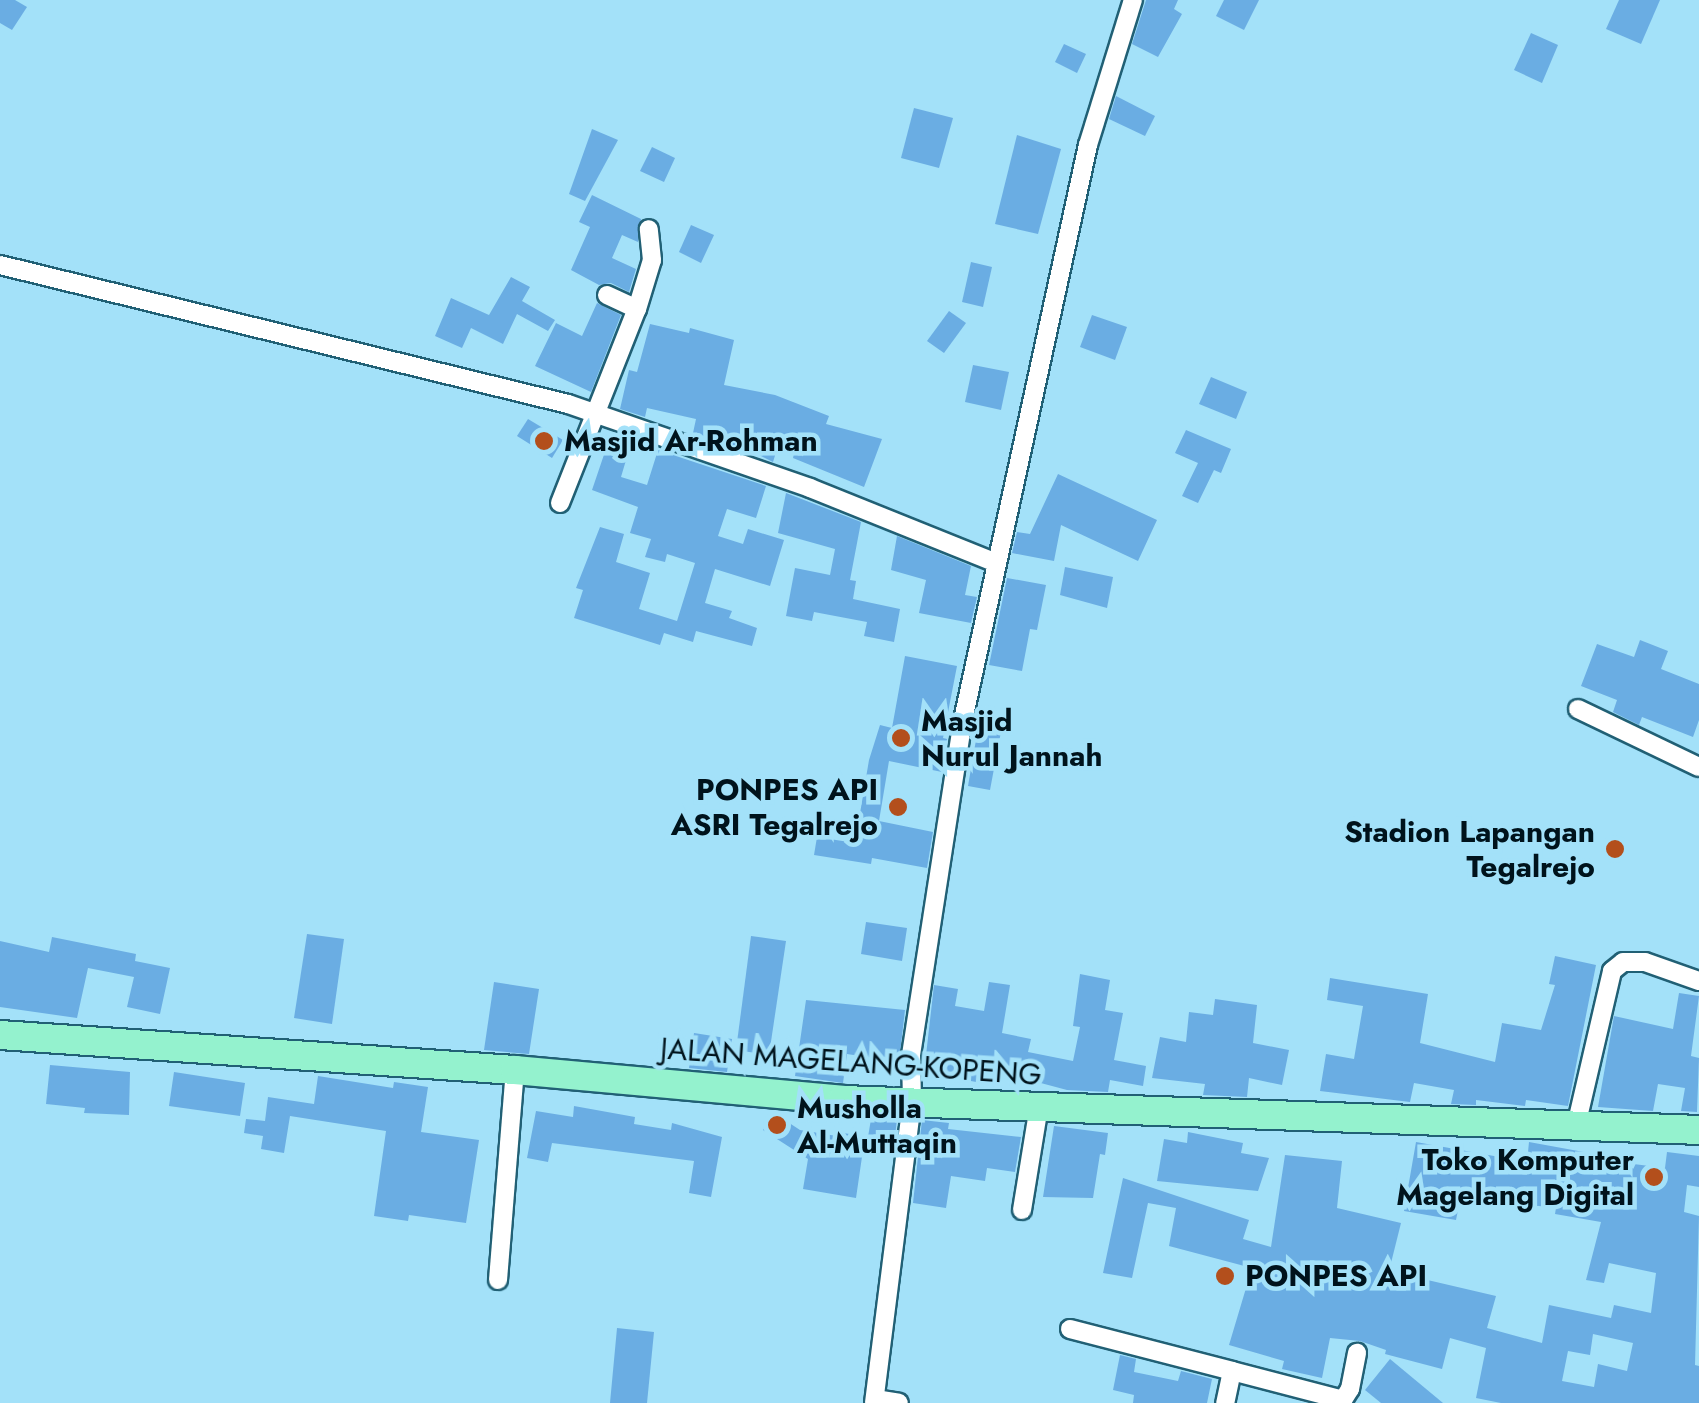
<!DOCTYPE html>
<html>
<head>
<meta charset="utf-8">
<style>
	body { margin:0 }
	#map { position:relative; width:1699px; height:1403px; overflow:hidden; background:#a3e1f9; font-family:Jost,sans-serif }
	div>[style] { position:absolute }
	.building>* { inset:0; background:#6aade3 }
	.roads { filter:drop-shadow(2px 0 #216075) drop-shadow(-2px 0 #216075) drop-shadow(0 2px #216075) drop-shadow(0 -2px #216075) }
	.street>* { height:18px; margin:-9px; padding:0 9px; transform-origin:9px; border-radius:9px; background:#fff }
	.primary>* { height:28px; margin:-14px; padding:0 14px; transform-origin:14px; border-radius:14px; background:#94f2ce }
	.dots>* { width:28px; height:28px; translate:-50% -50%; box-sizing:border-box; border:5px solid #a3e1f9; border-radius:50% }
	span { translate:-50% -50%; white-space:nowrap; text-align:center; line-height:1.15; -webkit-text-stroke:9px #a3e1f9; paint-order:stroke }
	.poi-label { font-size:30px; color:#00131c; font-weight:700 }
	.left { translate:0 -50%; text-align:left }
	.right { translate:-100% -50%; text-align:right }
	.street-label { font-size:30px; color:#00131c }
</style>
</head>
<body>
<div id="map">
	<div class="building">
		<div style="clip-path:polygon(0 0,15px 0,27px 7px,12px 30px,0 23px)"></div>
		<div style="clip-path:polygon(1146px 0,1178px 0,1174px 9px,1182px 14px,1158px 57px,1132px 44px)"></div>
		<div style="clip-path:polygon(1224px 0,1259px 0,1244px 30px,1216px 16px)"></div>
		<div style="clip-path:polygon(1619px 0,1660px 0,1641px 44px,1606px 29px)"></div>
		<div style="clip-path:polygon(1531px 33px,1558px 45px,1542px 83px,1514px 70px)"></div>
		<div style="clip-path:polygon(1064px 44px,1086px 54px,1077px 73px,1055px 62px)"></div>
		<div style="clip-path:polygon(1116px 96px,1155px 116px,1145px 136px,1109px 119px)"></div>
		<div style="clip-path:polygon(914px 108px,953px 118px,939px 168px,901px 158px)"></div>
		<div style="clip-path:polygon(592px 129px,618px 140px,585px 201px,569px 194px)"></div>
		<div style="clip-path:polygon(1017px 135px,1061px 149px,1038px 234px,995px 224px)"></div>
		<div style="clip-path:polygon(652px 147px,675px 158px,664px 182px,640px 171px)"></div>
		<div style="clip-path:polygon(592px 195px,641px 219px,638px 242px,622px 235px,612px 258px,636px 269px,629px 292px,611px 283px,599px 285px,571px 270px,590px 227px,579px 222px)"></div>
		<div style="clip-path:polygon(691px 225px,714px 235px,701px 263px,679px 252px)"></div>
		<div style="clip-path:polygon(971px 262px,992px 267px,983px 307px,962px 302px)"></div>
		<div style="clip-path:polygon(511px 277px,530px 287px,522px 301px,555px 320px,548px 331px,517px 314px,503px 344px,471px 328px,462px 348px,435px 336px,451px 298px,489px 315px)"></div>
		<div style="clip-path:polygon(597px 303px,621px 315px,591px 392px,535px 366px,556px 323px,582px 336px)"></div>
		<div style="clip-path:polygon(949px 311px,966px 323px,944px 353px,927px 341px)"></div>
		<div style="clip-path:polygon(1092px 315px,1127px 327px,1115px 360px,1080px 347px)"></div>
		<div style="clip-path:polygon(650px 324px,689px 333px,690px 328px,734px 340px,724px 385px,775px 395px,829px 416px,826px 424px,882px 439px,864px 487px,793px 458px,797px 440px,781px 436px,773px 462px,749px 450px,693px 433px,696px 419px,647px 408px,645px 417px,620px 409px,629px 370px,637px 372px)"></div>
		<div style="clip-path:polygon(973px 365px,1009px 372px,1001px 410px,965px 402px)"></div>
		<div style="clip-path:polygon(1211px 377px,1247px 392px,1236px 419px,1199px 404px)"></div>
		<div style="clip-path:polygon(528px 419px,563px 440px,552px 458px,517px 436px)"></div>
		<div style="clip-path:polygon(1186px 430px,1231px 449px,1221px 473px,1214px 470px,1198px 503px,1182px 496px,1198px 463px,1175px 453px)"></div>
		<div style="clip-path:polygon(611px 434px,632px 440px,621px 477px,647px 485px,658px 450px,766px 486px,756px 518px,727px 509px,718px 536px,743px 544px,748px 529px,784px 540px,770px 586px,715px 569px,705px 603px,732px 611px,729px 618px,757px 628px,752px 646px,696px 631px,693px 642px,664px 633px,660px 645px,574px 618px,583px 590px,576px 588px,600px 527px,624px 534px,616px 562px,650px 573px,639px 609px,677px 621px,695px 563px,667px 554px,665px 562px,645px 557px,651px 539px,630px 533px,638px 507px,592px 490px)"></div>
		<div style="clip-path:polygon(1058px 474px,1157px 520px,1138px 561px,1061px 525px,1054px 561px,1012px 553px,1017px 532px,1030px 534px)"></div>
		<div style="clip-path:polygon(786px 493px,861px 522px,850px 580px,856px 581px,853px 599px,900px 609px,894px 642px,864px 636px,867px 622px,814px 612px,812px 621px,786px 616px,795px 568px,830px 575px,835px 549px,778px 533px)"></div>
		<div style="clip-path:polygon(897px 536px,971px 566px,965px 595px,977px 597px,971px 623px,919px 613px,926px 580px,891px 570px)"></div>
		<div style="clip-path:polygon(1065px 567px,1113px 577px,1107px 608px,1060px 595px)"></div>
		<div style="clip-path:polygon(1007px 578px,1046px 585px,1037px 630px,1030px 629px,1022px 671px,989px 665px)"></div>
		<div style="clip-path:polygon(1640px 640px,1668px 651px,1661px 669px,1699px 684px,1699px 720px,1693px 737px,1642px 717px,1639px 725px,1613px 712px,1617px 700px,1581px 686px,1597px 644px,1634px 657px)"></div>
		<div style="clip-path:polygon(905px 656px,957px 666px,943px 738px,947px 739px,942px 772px,889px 761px,879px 821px,933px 832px,927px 868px,872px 858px,871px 864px,814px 855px,817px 837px,855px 843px,869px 760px,880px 725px,892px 728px)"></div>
		<div style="clip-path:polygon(980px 717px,1003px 721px,990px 790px,968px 786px)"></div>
		<div style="clip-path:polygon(866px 922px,907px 928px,902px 961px,861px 954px)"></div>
		<div style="clip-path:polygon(307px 934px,344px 939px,332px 1024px,294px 1018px)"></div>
		<div style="clip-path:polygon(751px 936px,786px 941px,769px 1055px,736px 1050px)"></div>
		<div style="clip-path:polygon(52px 937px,136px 954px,135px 961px,170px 968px,160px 1014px,127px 1007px,134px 977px,88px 968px,77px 1018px,0 1007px,0 941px,49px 952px)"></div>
		<div style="clip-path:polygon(1555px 956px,1596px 965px,1568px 1106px,1526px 1100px,1525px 1106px,1476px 1100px,1476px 1105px,1451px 1104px,1454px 1090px,1414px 1083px,1410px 1102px,1320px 1091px,1326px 1054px,1354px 1059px,1363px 1006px,1327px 1000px,1330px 978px,1428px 994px,1420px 1043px,1495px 1062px,1502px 1023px,1541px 1030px,1555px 985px,1549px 984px)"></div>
		<div style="clip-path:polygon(1080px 974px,1110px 980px,1105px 1010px,1123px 1013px,1114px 1060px,1146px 1066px,1143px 1086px,1110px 1080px,1108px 1092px,1067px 1090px,1022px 1078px,995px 1076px,994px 1085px,924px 1073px,934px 985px,958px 989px,955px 1006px,984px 1011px,989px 982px,1010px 985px,1002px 1033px,1031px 1039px,1028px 1052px,1073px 1061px,1080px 1027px,1073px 1026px)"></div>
		<div style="clip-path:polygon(494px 982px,539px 989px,529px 1054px,484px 1050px)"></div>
		<div style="clip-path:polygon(1679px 993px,1699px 996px,1691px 1056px,1699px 1058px,1697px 1112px,1681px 1111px,1685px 1088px,1658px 1084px,1653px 1111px,1598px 1107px,1614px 1016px,1673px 1029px)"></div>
		<div style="clip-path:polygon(1215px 999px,1257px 1005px,1253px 1043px,1289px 1050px,1282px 1085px,1249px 1078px,1247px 1097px,1203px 1095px,1205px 1084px,1152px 1078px,1160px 1037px,1186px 1042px,1189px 1012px,1213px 1015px)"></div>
		<div style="clip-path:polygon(806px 1000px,905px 1010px,899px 1062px,847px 1054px,843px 1083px,795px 1076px)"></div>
		<div style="clip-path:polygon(694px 1033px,732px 1039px,727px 1072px,689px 1068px)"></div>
		<div style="clip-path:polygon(50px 1065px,130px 1072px,129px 1115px,84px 1113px,85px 1108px,46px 1104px)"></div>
		<div style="clip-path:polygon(174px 1072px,245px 1083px,240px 1116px,169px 1106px)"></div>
		<div style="clip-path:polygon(318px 1076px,393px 1088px,394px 1082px,428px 1087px,421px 1132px,479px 1140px,466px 1223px,409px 1215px,408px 1221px,374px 1216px,386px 1131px,290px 1116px,284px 1153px,261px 1149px,263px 1136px,244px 1133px,246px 1119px,265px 1121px,268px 1097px,314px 1104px)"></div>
		<div style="clip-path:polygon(574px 1106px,635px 1117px,634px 1124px,671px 1130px,672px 1123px,722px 1137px,711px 1197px,689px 1193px,694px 1161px,552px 1143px,548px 1162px,527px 1158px,536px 1111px,573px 1117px)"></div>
		<div style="clip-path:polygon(774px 1113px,800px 1130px,843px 1137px,843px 1133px,868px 1137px,871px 1119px,897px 1119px,893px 1154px,863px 1150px,856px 1198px,803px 1189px,808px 1159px,763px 1130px)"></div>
		<div style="clip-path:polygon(922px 1120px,949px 1123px,948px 1129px,1021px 1137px,1015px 1172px,987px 1168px,985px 1181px,951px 1176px,946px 1208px,913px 1203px)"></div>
		<div style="clip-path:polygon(1054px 1126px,1108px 1133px,1105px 1155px,1100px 1154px,1093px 1198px,1043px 1197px)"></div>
		<div style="clip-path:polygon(1188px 1132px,1243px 1143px,1241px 1153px,1269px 1158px,1258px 1191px,1157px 1181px,1164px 1139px,1187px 1143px)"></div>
		<div style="clip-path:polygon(evenodd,1416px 1142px,1527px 1162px,1529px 1142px,1611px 1157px,1610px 1161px,1665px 1168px,1667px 1152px,1699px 1156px,1699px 1187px,1687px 1185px,1684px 1212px,1699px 1216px,1695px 1365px,1699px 1366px,1699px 1403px,1501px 1403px,1476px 1398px,1486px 1348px,1450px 1338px,1442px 1369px,1385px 1354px,1386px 1350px,1360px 1341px,1330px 1338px,1322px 1378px,1282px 1369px,1284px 1361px,1229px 1345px,1252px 1268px,1169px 1246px,1176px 1208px,1148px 1203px,1132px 1278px,1103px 1273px,1123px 1178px,1249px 1220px,1243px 1239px,1271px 1247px,1285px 1155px,1342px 1161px,1337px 1208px,1401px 1223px,1389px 1271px,1496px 1296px,1487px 1328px,1542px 1343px,1549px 1305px,1611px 1318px,1614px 1305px,1651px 1313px,1656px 1273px,1609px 1263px,1604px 1283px,1586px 1280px,1601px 1222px,1555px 1214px,1556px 1208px,1521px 1204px,1522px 1199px,1462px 1190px,1456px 1220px,1404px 1211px,1416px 1142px,1593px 1334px,1633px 1343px,1627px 1371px,1598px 1364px,1594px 1387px,1562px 1381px,1568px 1351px,1590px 1355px,1593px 1334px)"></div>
		<div style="clip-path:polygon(617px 1328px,654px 1332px,647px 1403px,610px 1403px)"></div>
		<div style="clip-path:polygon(1120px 1355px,1136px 1359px,1134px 1372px,1178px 1381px,1181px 1371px,1212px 1379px,1207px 1403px,1133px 1403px,1134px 1395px,1113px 1390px)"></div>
		<div style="clip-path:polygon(1390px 1359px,1443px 1403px,1381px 1403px,1365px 1390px)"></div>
	</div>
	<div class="roads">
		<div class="street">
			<div style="left:0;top:265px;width:585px;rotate:13.75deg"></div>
			<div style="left:568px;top:404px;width:256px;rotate:19.1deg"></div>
			<div style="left:810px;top:488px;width:201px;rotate:21.9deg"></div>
			<div style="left:637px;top:309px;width:51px;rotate:-73deg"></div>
			<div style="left:652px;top:260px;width:31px;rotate:-96deg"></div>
			<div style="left:560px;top:503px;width:209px;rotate:-68.4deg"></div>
			<div style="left:637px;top:309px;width:33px;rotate:-155deg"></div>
			<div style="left:1578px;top:709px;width:134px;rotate:25.6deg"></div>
			<div style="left:1576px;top:1126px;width:159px;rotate:-76.9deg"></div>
			<div style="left:1612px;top:971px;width:14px;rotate:-39deg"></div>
			<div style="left:1623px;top:962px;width:22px"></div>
			<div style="left:1645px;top:962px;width:57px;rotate:19.4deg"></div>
			<div style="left:1022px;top:1210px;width:105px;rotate:-80.7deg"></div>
			<div style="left:498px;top:1280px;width:211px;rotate:-85.4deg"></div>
			<div style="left:1070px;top:1329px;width:167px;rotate:14.5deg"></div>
			<div style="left:1232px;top:1371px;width:33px;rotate:102deg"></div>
			<div style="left:1232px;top:1371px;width:115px;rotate:14.6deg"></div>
			<div style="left:1343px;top:1400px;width:13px;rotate:-58deg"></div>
			<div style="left:1350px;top:1389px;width:37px;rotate:-79deg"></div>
			<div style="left:875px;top:1399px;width:24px;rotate:9deg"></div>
			<div style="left:874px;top:1403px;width:303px;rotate:-82.8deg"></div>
			<div style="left:912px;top:1102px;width:47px;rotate:-91.2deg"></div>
			<div style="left:911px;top:1055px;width:339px;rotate:-81.2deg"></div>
			<div style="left:963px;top:720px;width:588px;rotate:-77.74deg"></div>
			<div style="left:1088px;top:145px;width:152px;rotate:-72.8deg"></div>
		</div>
		<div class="primary">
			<div style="left:0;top:1035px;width:516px;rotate:3.89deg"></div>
			<div style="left:515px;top:1070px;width:328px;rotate:5.2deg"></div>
			<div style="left:842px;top:1100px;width:858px;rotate:2deg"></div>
		</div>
	</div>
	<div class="dots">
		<div style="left:544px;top:441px;background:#b34f1c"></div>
		<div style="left:901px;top:738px;background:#b34f1c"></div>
		<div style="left:898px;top:807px;background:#b34f1c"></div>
		<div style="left:1615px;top:849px;background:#b34f1c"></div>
		<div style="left:777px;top:1125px;background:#b34f1c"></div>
		<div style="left:1654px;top:1177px;background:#b34f1c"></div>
		<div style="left:1225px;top:1276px;background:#b34f1c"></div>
	</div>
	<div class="poi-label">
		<span class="left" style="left:564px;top:441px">Masjid Ar-Rohman</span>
		<span class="left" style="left:921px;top:738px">Masjid<br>Nurul Jannah</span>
		<span class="right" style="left:878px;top:807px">PONPES API<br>ASRI Tegalrejo</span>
		<span class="right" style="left:1595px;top:849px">Stadion Lapangan<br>Tegalrejo</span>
		<span class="left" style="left:797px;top:1125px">Musholla<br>Al-Muttaqin</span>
		<span class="right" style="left:1634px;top:1177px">Toko Komputer<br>Magelang Digital</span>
		<span class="left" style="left:1245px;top:1276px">PONPES API</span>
	</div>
	<div class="street-label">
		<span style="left:851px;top:1062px;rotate:4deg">JALAN MAGELANG-KOPENG</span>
	</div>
</div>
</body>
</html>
